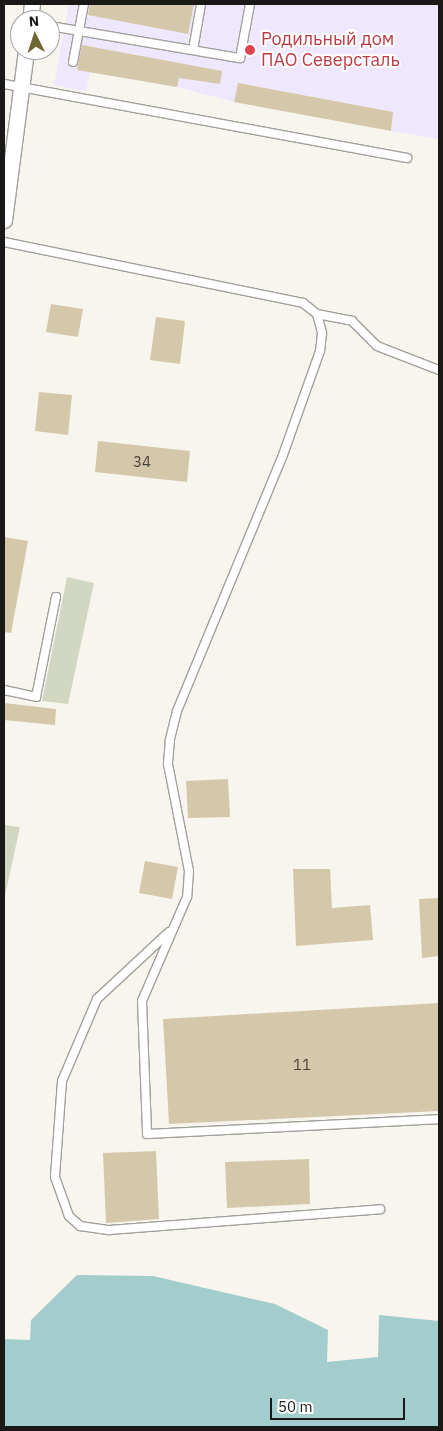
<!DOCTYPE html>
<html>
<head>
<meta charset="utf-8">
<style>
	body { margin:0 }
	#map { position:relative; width:443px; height:1431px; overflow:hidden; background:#f8f5ef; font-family:"IBM Plex Sans",sans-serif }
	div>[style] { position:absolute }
	.medical>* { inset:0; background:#efe7fd }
	.green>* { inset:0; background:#d1d7c0 }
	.water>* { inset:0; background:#a3cccc }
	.building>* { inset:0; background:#d5c7a9 }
	.roads { filter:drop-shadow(1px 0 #a2a09a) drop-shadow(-1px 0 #a2a09a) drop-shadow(0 1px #a2a09a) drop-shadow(0 -1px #a2a09a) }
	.lane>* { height:8px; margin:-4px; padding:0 4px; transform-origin:4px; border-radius:4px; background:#fff }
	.street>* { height:15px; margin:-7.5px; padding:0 7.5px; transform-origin:7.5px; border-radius:7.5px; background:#fff }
	.dots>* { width:14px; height:14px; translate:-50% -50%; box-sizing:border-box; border:2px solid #fff; border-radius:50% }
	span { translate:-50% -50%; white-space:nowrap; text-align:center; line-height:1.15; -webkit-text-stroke:4px #fff; paint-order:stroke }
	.number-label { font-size:15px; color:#49443c }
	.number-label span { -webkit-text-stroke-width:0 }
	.health-label { font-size:18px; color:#be3a42 }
	.left { translate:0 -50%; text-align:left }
	.frame { position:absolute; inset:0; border:5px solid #1a1917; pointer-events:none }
	.north { position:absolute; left:10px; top:10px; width:50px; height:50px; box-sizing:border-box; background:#fff; border:1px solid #a3a3a2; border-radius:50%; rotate:356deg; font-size:14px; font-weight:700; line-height:20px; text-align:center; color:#1a1917 }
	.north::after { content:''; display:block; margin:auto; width:18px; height:22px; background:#6e6733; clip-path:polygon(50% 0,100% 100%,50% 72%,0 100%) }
	.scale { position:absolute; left:270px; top:1398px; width:135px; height:22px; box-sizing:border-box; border:2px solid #1a1917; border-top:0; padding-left:6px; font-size:15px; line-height:18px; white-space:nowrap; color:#1a1917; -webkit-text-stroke:4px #fff; paint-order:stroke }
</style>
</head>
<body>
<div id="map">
	<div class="medical">
		<div style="clip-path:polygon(69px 4px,439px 4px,439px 139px,391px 131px,393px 112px,238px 83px,234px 102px,177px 87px,90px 72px,86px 91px,54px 85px)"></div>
	</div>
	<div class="green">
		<div style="clip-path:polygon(67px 577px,94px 583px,68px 704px,42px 701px)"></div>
		<div style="clip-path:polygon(4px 825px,20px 827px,4px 900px)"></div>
	</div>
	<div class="water">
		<div style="clip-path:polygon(77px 1275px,153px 1276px,275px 1304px,328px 1330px,327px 1362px,378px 1357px,379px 1315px,439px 1321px,439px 1427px,4px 1427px,4px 1339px,30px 1340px,31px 1320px)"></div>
	</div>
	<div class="building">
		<div style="clip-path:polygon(90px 4px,194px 4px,188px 34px,88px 15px)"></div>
		<div style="clip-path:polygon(82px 45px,222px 71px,220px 84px,179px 78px,177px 87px,77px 70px)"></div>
		<div style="clip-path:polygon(238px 83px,393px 112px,391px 131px,234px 102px)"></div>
		<div style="clip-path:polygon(51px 304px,83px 309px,78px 337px,46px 332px)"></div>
		<div style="clip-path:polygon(156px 317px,185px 321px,180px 364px,150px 360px)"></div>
		<div style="clip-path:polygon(39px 392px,72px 395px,68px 435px,35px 431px)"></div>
		<div style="clip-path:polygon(98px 441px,190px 451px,187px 482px,95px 472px)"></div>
		<div style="clip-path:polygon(4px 537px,28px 541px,11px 633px,4px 632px)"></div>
		<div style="clip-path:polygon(4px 703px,56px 709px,55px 725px,4px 720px)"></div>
		<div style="clip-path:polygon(228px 779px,230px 817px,188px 818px,186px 781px)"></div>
		<div style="clip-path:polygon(145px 861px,178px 867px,172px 899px,139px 893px)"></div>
		<div style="clip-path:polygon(293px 869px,330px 869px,332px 908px,370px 905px,373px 940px,296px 946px)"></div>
		<div style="clip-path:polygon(439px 898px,439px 956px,422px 958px,419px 899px)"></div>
		<div style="clip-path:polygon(439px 1003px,439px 1111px,169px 1124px,163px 1019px)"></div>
		<div style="clip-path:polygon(156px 1151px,159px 1219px,106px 1223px,103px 1153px)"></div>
		<div style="clip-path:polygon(309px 1159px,310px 1204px,227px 1208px,225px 1162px)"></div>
	</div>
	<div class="roads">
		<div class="lane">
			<div style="left:50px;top:26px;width:193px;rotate:9.6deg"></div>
			<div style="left:240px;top:58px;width:55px;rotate:-79.5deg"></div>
			<div style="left:193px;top:50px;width:47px;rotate:-80.1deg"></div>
			<div style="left:73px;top:62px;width:59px;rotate:-79.3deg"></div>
			<div style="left:4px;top:84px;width:410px;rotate:10.4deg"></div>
			<div style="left:4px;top:242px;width:305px;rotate:11.5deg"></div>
			<div style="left:303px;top:303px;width:18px;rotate:38deg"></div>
			<div style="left:317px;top:314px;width:20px;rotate:75deg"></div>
			<div style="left:322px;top:333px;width:18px;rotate:96deg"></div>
			<div style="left:320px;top:351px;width:110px;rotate:109.6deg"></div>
			<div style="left:283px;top:455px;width:277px;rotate:112.5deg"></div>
			<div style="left:177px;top:711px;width:30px;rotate:104deg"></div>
			<div style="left:170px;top:740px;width:24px;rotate:95deg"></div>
			<div style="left:168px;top:764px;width:109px;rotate:78.9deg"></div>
			<div style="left:189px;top:871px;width:26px;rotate:94deg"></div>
			<div style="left:187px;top:897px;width:113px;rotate:113.4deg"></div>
			<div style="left:142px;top:1001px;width:133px;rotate:87.8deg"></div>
			<div style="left:147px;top:1134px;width:292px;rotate:-2.9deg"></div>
			<div style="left:317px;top:314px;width:36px;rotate:11deg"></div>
			<div style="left:352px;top:321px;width:35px;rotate:45deg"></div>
			<div style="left:377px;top:346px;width:66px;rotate:21.2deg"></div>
			<div style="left:4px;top:690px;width:33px;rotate:12deg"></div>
			<div style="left:36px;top:697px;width:102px;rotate:-78.7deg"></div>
			<div style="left:169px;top:932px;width:98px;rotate:137.1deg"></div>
			<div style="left:97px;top:999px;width:89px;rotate:113.1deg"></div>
			<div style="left:62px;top:1081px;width:96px;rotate:94.2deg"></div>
			<div style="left:55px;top:1177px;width:41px;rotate:70.3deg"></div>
			<div style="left:69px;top:1216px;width:15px;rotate:42deg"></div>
			<div style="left:80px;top:1226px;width:30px;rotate:8deg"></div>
			<div style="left:110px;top:1230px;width:271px;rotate:-4.4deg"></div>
		</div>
		<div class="street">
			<div style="left:30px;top:20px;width:16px;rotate:-83deg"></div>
			<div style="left:4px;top:220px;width:171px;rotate:-82.6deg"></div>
		</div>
	</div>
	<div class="dots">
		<div style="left:250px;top:50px;background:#e0444e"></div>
	</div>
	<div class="number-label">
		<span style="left:142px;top:462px">34</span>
		<span style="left:302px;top:1065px">11</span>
	</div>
	<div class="health-label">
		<span class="left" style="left:261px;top:50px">Родильный дом<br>ПАО Северсталь</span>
	</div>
	<div class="frame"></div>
	<div class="north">N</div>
	<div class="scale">50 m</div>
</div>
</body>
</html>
